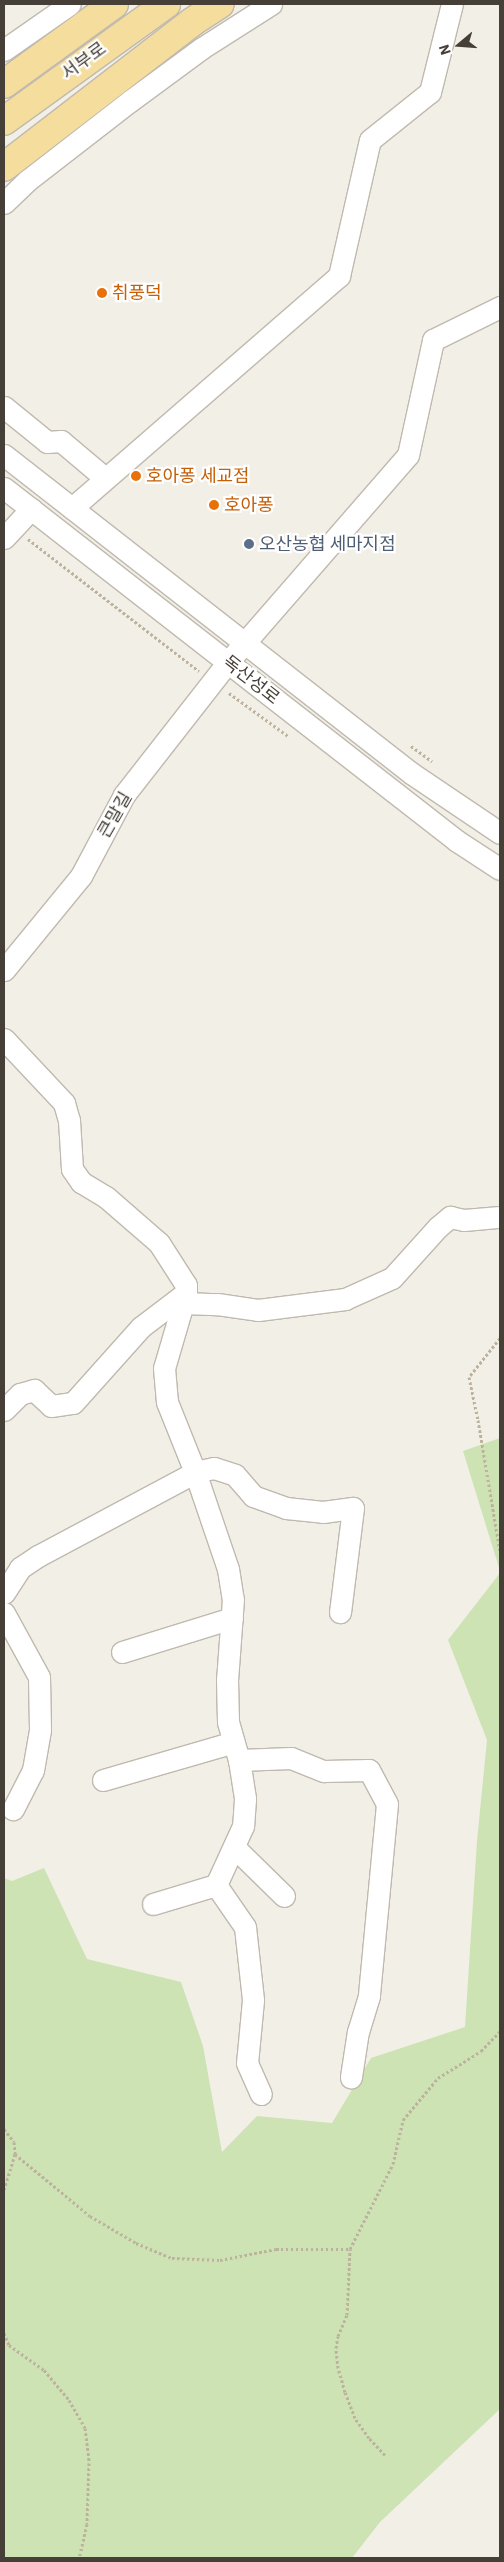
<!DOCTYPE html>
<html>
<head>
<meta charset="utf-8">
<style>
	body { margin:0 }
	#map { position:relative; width:504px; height:2562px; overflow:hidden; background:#f2efe7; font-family:"IBM Plex Sans","Noto Sans KR",sans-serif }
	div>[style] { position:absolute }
	.green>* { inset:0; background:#cde3b4 }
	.path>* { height:3px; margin-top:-1.5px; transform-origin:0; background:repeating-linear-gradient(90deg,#bdb29d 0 2.5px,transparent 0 5px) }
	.roads { filter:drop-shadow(1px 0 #c0b9ae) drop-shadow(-1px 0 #c0b9ae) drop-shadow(0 1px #c0b9ae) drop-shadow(0 -1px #c0b9ae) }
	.minor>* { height:21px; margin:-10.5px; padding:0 10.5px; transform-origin:10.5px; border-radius:10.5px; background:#fff }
	.major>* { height:28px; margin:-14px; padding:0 14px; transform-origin:14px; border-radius:14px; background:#f5dd9d }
	.dots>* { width:14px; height:14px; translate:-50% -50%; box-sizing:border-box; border:2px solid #fff; border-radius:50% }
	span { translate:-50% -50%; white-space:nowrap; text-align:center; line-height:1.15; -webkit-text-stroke:4.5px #fff; paint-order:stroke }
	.street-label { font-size:18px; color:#453f37 }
	.food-label { font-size:18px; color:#c56008 }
	.left { translate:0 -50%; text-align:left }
	.service-label { font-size:18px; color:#4e5e75 }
	.frame { position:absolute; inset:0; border:5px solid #453f37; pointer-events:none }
	.north { position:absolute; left:434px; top:20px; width:50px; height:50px; -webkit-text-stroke:4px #fff; paint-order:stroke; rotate:252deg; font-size:14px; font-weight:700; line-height:20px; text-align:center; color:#453f37 }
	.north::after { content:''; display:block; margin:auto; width:18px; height:22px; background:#453f37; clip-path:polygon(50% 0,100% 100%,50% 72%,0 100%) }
</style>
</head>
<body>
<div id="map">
	<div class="green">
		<div style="clip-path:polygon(500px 1438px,500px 1571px,463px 1451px)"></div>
		<div style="clip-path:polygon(500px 1573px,500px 2409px,380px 2522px,352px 2558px,4px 2558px,4px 1878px,12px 1881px,44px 1868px,87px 1959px,181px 1982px,203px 2046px,222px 2152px,257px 2116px,332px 2123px,371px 2058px,465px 2027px,477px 1841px,487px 1740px,448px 1640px)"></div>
	</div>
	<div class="path">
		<div style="left:28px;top:539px;width:216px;rotate:37.7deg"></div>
		<div style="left:229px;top:693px;width:73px;rotate:36.1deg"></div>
		<div style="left:411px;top:746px;width:26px;rotate:36deg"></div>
		<div style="left:500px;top:1338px;width:50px;rotate:128.5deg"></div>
		<div style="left:469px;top:1377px;width:44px;rotate:78.2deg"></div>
		<div style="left:478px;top:1420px;width:133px;rotate:80.5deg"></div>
		<div style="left:4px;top:2129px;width:16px;rotate:52deg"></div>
		<div style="left:14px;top:2142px;width:12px;rotate:85deg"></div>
		<div style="left:15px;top:2154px;width:37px;rotate:107deg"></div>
		<div style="left:15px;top:2154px;width:97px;rotate:39.6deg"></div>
		<div style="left:90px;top:2216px;width:53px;rotate:30.4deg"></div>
		<div style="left:136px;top:2243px;width:39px;rotate:23deg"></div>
		<div style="left:172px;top:2258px;width:48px;rotate:2.4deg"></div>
		<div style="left:220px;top:2260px;width:57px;rotate:-11.1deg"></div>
		<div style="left:276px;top:2249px;width:74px"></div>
		<div style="left:4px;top:2333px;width:13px;rotate:67deg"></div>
		<div style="left:9px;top:2345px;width:43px;rotate:35.5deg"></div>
		<div style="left:44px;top:2370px;width:39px;rotate:50deg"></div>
		<div style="left:69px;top:2400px;width:32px;rotate:60deg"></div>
		<div style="left:85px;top:2428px;width:35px;rotate:83deg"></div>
		<div style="left:89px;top:2463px;width:61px;rotate:91.9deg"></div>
		<div style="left:87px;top:2524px;width:35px;rotate:103deg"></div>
		<div style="left:385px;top:2455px;width:23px;rotate:-133deg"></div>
		<div style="left:369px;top:2438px;width:24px;rotate:-125deg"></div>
		<div style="left:355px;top:2418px;width:28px;rotate:-111deg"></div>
		<div style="left:345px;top:2392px;width:25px;rotate:-106deg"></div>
		<div style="left:338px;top:2368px;width:20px;rotate:-96deg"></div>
		<div style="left:336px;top:2348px;width:12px;rotate:-81deg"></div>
		<div style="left:338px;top:2336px;width:23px;rotate:-67deg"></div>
		<div style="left:347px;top:2315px;width:66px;rotate:-87.4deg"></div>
		<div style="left:350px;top:2249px;width:95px;rotate:-63.2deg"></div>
		<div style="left:393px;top:2164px;width:45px;rotate:-77.2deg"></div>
		<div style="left:403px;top:2120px;width:55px;rotate:-50.2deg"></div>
		<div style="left:438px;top:2078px;width:51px;rotate:-32.1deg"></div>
		<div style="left:481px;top:2051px;width:28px;rotate:-46deg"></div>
	</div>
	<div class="roads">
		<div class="minor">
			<div style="left:4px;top:50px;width:80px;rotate:-34.9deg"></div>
			<div style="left:4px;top:203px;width:33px;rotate:-44deg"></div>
			<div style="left:28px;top:180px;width:129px;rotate:-37.8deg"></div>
			<div style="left:130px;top:101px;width:89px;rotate:-36.4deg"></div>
			<div style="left:202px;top:48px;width:82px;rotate:-32.5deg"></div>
			<div style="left:4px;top:407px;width:55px;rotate:39.1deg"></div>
			<div style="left:47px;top:442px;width:14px;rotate:-4deg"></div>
			<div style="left:61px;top:441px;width:57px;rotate:40.1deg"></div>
			<div style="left:4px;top:455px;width:517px;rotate:38deg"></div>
			<div style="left:411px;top:773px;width:107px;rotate:34deg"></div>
			<div style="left:4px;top:488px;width:574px;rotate:37.93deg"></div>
			<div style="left:457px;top:841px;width:51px;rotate:33.1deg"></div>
			<div style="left:72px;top:508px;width:354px;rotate:-41deg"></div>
			<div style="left:339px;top:276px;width:139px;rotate:-77.2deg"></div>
			<div style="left:370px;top:140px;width:77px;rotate:-38.7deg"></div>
			<div style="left:430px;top:92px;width:91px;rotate:-76deg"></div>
			<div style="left:4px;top:538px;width:40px;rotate:-47deg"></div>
			<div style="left:4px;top:970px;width:122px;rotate:-50.7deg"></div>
			<div style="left:81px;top:876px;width:92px;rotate:-62deg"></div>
			<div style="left:124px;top:795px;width:169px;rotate:-52deg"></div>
			<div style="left:228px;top:662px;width:274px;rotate:-49deg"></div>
			<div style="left:408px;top:455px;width:118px;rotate:-77.7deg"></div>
			<div style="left:433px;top:340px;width:75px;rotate:-26.2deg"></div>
			<div style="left:4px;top:1039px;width:88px;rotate:46.8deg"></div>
			<div style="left:64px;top:1103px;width:18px;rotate:74deg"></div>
			<div style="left:69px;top:1120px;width:49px;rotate:86.5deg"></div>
			<div style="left:72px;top:1169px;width:16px;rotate:55deg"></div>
			<div style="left:81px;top:1182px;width:29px;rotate:31deg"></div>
			<div style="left:106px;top:1197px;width:70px;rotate:41deg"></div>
			<div style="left:159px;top:1243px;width:50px;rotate:57.3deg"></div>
			<div style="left:186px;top:1285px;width:8px;rotate:90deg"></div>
			<div style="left:186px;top:1293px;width:78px;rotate:106.3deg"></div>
			<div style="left:164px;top:1368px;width:34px;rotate:85deg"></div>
			<div style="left:167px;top:1402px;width:75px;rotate:68.2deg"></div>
			<div style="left:195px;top:1472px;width:102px;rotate:71.2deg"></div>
			<div style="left:228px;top:1569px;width:30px;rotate:81deg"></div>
			<div style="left:233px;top:1599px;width:81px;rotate:94.2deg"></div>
			<div style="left:227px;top:1680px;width:42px;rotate:88.6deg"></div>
			<div style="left:228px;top:1722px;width:40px;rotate:74deg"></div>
			<div style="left:239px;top:1760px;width:39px;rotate:81deg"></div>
			<div style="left:245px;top:1799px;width:27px;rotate:94deg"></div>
			<div style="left:243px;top:1826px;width:65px;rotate:114.6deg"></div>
			<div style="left:216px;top:1885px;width:51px;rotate:55.4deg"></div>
			<div style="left:245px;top:1927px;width:73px;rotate:83.7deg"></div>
			<div style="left:253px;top:2000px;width:63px;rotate:95.4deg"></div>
			<div style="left:247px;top:2063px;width:34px;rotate:66deg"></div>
			<div style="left:183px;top:1303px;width:34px;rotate:2deg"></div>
			<div style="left:217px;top:1304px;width:41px;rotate:8.3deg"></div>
			<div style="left:258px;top:1310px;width:88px;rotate:-7.2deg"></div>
			<div style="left:345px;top:1299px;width:51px;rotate:-24.1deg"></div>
			<div style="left:392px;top:1278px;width:69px;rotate:-48deg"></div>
			<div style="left:438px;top:1227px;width:16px;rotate:-40deg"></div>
			<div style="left:450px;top:1217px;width:14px;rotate:12deg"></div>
			<div style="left:464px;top:1220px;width:36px;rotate:-5deg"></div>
			<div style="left:4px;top:1410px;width:23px;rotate:-45deg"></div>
			<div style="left:20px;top:1394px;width:15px;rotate:-16deg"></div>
			<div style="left:34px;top:1390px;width:23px;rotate:43deg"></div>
			<div style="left:51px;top:1406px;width:22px;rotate:-8deg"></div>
			<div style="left:73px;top:1403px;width:102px;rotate:-48.2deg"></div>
			<div style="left:141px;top:1327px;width:56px;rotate:-37.1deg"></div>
			<div style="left:4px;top:1593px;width:30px;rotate:-57deg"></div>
			<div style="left:20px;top:1568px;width:22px;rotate:-34deg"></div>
			<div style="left:38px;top:1556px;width:178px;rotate:-28.1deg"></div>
			<div style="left:195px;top:1472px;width:19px;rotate:-12deg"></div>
			<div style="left:214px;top:1468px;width:22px;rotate:18deg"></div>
			<div style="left:235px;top:1475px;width:28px;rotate:49deg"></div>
			<div style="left:253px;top:1496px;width:35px;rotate:20deg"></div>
			<div style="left:286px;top:1508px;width:37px;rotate:6deg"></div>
			<div style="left:323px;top:1512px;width:30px;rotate:-8deg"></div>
			<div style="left:353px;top:1508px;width:105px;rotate:97.1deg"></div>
			<div style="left:4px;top:1613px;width:73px;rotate:61.3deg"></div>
			<div style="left:39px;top:1677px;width:53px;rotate:88.9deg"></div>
			<div style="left:40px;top:1730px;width:41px;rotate:99.9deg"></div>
			<div style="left:33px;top:1770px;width:44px;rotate:117.1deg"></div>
			<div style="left:122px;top:1652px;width:115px;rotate:-17.2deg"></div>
			<div style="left:239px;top:1760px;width:52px;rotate:-2.2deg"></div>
			<div style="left:291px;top:1758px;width:35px;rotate:22deg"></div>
			<div style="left:324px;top:1771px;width:45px;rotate:-1.3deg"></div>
			<div style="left:369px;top:1770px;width:38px;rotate:62deg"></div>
			<div style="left:387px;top:1804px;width:193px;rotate:95.4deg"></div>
			<div style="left:369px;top:1996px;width:37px;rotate:107deg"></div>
			<div style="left:358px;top:2031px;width:47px;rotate:98.7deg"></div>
			<div style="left:103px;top:1780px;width:136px;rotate:-16.2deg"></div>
			<div style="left:234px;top:1847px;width:70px;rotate:44.4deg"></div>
			<div style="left:153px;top:1904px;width:66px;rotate:-16.8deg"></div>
		</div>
		<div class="major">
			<div style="left:4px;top:84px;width:136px;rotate:-36deg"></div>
			<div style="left:4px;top:121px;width:200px;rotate:-35.8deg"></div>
			<div style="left:4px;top:167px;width:237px;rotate:-37.6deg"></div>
			<div style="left:192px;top:22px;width:33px;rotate:-33deg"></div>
		</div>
	</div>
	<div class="dots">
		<div style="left:102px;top:293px;background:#e8710a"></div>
		<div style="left:136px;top:476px;background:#e8710a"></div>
		<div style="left:214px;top:505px;background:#e8710a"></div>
		<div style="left:249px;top:544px;background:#5c6f8a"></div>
	</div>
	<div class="street-label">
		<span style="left:84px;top:61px;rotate:-36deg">서부로</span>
		<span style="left:251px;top:680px;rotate:38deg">독산성로</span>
		<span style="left:115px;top:815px;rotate:-60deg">큰말길</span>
	</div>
	<div class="food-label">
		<span class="left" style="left:112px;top:293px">취풍덕</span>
		<span class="left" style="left:146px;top:476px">호아퐁 세교점</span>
		<span class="left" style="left:224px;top:505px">호아퐁</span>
	</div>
	<div class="service-label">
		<span class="left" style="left:259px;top:544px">오산농협 세마지점</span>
	</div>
	<div class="frame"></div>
	<div class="north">N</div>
</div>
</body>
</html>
